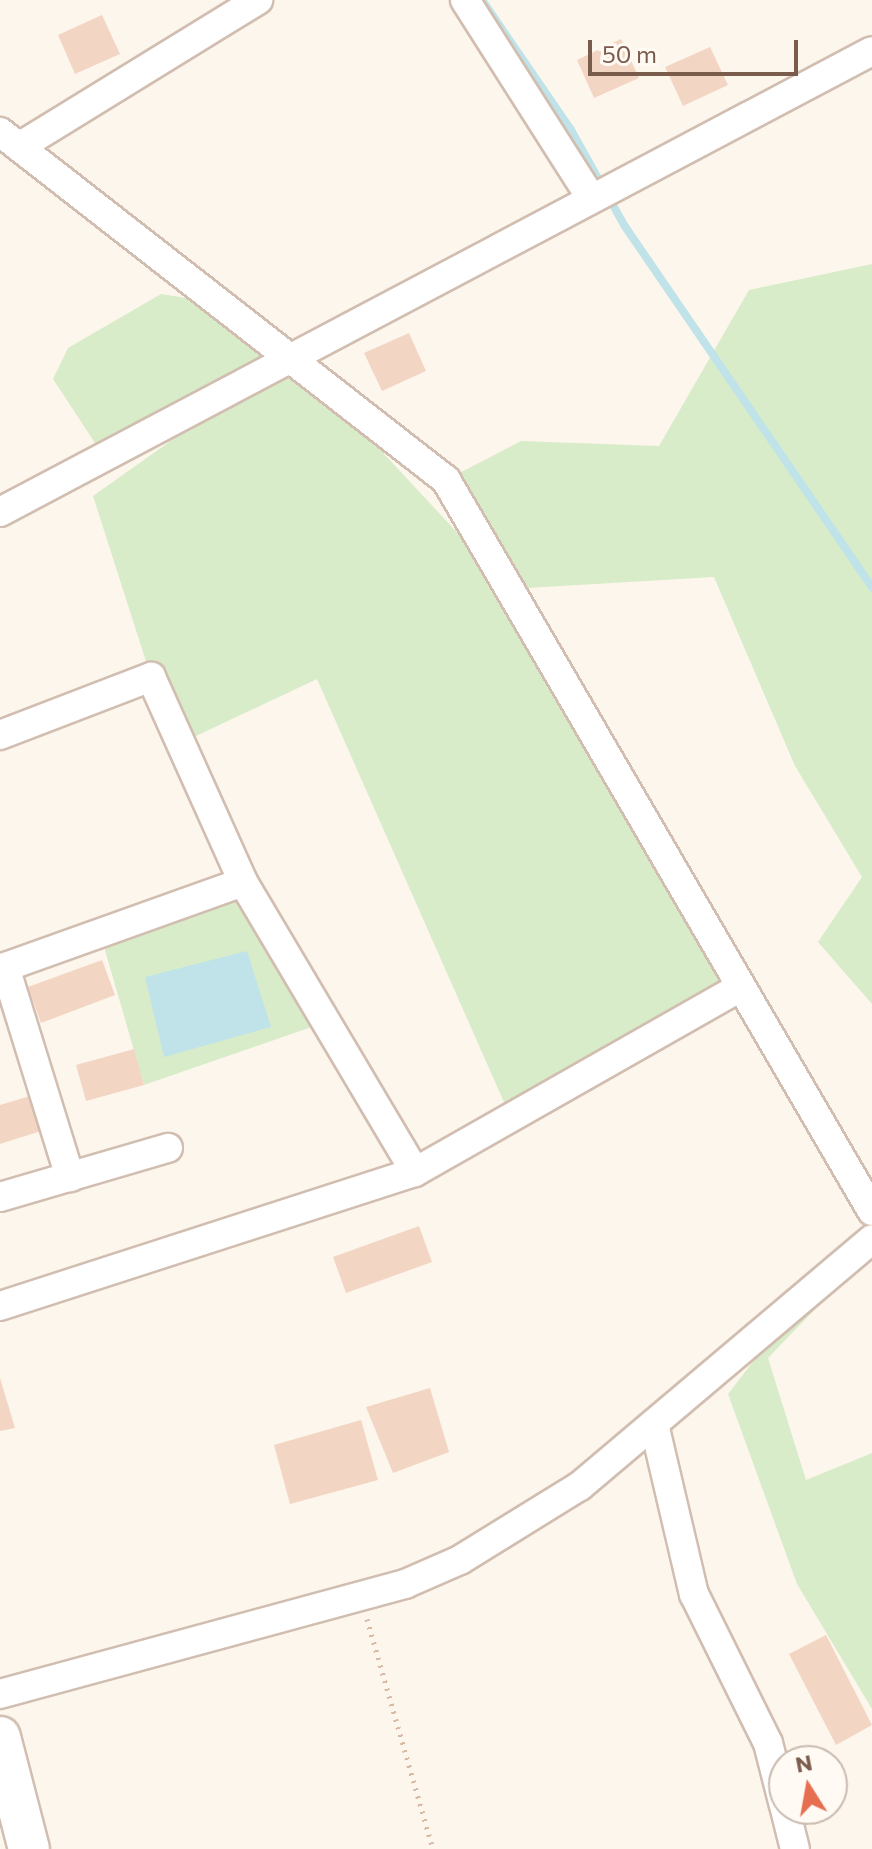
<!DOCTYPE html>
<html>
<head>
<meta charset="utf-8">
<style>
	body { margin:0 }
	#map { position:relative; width:872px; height:1849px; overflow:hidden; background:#fdf6ec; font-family:Commissioner,sans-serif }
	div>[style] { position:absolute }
	.green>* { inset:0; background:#d8ecc9 }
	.water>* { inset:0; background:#bfe3e8 }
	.stream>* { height:8px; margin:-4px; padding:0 4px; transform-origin:4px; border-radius:4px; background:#bfe3e8 }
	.building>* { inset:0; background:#f3d5c3 }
	.path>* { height:5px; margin-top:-2.5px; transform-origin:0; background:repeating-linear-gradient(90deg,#d9b8a5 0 2px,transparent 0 8px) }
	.roads { filter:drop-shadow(2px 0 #d1beb0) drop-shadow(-2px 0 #d1beb0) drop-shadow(0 2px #d1beb0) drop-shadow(0 -2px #d1beb0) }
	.street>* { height:28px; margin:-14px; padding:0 14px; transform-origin:14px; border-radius:14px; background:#fff }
	.secondary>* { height:40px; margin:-20px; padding:0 20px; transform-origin:20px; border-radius:20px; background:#fff }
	span { translate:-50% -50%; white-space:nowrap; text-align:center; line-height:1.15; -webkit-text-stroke:6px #fffaf3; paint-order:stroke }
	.north { position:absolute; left:768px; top:1745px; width:80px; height:80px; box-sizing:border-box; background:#fffaf3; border:2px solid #cabbb1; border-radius:50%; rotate:349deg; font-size:22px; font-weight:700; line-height:32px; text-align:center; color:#7a5c4d }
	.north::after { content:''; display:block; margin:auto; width:28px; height:36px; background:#e76f51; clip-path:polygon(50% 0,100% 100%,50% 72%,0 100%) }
	.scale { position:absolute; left:588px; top:40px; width:210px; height:36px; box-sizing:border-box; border:4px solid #7a5c4d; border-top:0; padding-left:10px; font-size:24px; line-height:28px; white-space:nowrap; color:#7a5c4d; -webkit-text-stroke:6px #fffaf3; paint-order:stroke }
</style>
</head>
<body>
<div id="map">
	<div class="green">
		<div style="clip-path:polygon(872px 264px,872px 1004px,818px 942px,862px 877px,795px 766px,714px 577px,510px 589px,740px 987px,511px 1118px,317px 679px,181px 743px,151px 677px,93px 496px,292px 355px,506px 585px,446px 480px,521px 441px,659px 446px,749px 290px)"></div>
		<div style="clip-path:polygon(161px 294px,224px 304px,268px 355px,95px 443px,53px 379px,68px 348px)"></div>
		<div style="clip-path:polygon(243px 882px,326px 1022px,144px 1085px,100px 933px)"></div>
		<div style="clip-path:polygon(872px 1250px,768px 1358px,806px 1480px,872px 1453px,872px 1709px,797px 1584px,728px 1394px,782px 1324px)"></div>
	</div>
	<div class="water">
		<div style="clip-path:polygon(247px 951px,271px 1027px,164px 1057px,145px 977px)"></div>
	</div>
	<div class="stream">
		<div style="left:482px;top:0;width:158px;rotate:55.6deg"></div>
		<div style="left:571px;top:130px;width:109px;rotate:60.8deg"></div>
		<div style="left:624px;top:225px;width:439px;rotate:55.6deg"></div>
	</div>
	<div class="building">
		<div style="clip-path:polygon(102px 15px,120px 54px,75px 74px,58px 35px)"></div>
		<div style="clip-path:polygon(621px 39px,639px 78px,594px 98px,577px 60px)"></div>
		<div style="clip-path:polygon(710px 47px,728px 85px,683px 106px,665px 67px)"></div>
		<div style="clip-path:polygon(409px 333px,426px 371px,382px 391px,364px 353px)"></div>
		<div style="clip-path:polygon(102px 960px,115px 995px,41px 1023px,28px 987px)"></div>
		<div style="clip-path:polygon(134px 1049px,144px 1085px,86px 1101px,76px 1065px)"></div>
		<div style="clip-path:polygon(30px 1096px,41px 1131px,0 1144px,0 1105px)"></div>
		<div style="clip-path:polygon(419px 1226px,432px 1262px,346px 1293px,333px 1257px)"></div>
		<div style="clip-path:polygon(0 1378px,15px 1428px,0 1431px)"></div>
		<div style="clip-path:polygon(430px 1388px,449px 1452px,393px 1473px,366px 1407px)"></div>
		<div style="clip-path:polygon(361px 1420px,378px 1480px,290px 1504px,274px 1445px)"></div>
		<div style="clip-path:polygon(826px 1635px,872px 1725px,836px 1745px,789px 1654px)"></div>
	</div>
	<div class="path">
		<div style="left:367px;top:1619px;width:239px;rotate:74deg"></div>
	</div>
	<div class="roads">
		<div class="street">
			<div style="left:465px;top:0;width:231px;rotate:57.5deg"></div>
			<div style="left:0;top:132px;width:566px;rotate:37.96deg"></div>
			<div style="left:446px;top:480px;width:846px;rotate:59.77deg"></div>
			<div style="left:19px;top:147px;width:281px;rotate:-31.6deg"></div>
			<div style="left:0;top:512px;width:986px;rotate:-27.86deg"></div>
			<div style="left:0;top:735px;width:162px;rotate:-21deg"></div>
			<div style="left:151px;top:677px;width:225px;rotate:65.8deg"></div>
			<div style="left:5px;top:967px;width:220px;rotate:72.8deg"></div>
			<div style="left:0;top:969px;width:258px;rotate:-19.7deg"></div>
			<div style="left:243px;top:882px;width:337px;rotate:59.3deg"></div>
			<div style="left:0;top:1197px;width:175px;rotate:-16.3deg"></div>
			<div style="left:0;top:1306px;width:436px;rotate:-17.9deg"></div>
			<div style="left:415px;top:1172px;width:374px;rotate:-29.6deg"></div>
			<div style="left:654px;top:1424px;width:175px;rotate:76.8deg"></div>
			<div style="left:694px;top:1594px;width:166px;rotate:63.6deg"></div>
			<div style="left:768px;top:1743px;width:65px;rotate:75.7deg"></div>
			<div style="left:0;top:1694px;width:420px;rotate:-15.2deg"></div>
			<div style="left:405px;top:1584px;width:60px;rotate:-23.6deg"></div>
			<div style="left:460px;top:1560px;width:141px;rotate:-31.7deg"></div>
			<div style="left:580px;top:1486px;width:382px;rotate:-40.2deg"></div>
			<div style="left:785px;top:1809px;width:41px;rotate:76deg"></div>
		</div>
		<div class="secondary">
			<div style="left:0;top:1737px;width:116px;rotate:75.5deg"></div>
		</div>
	</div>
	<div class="north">N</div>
	<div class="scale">50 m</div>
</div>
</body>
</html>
